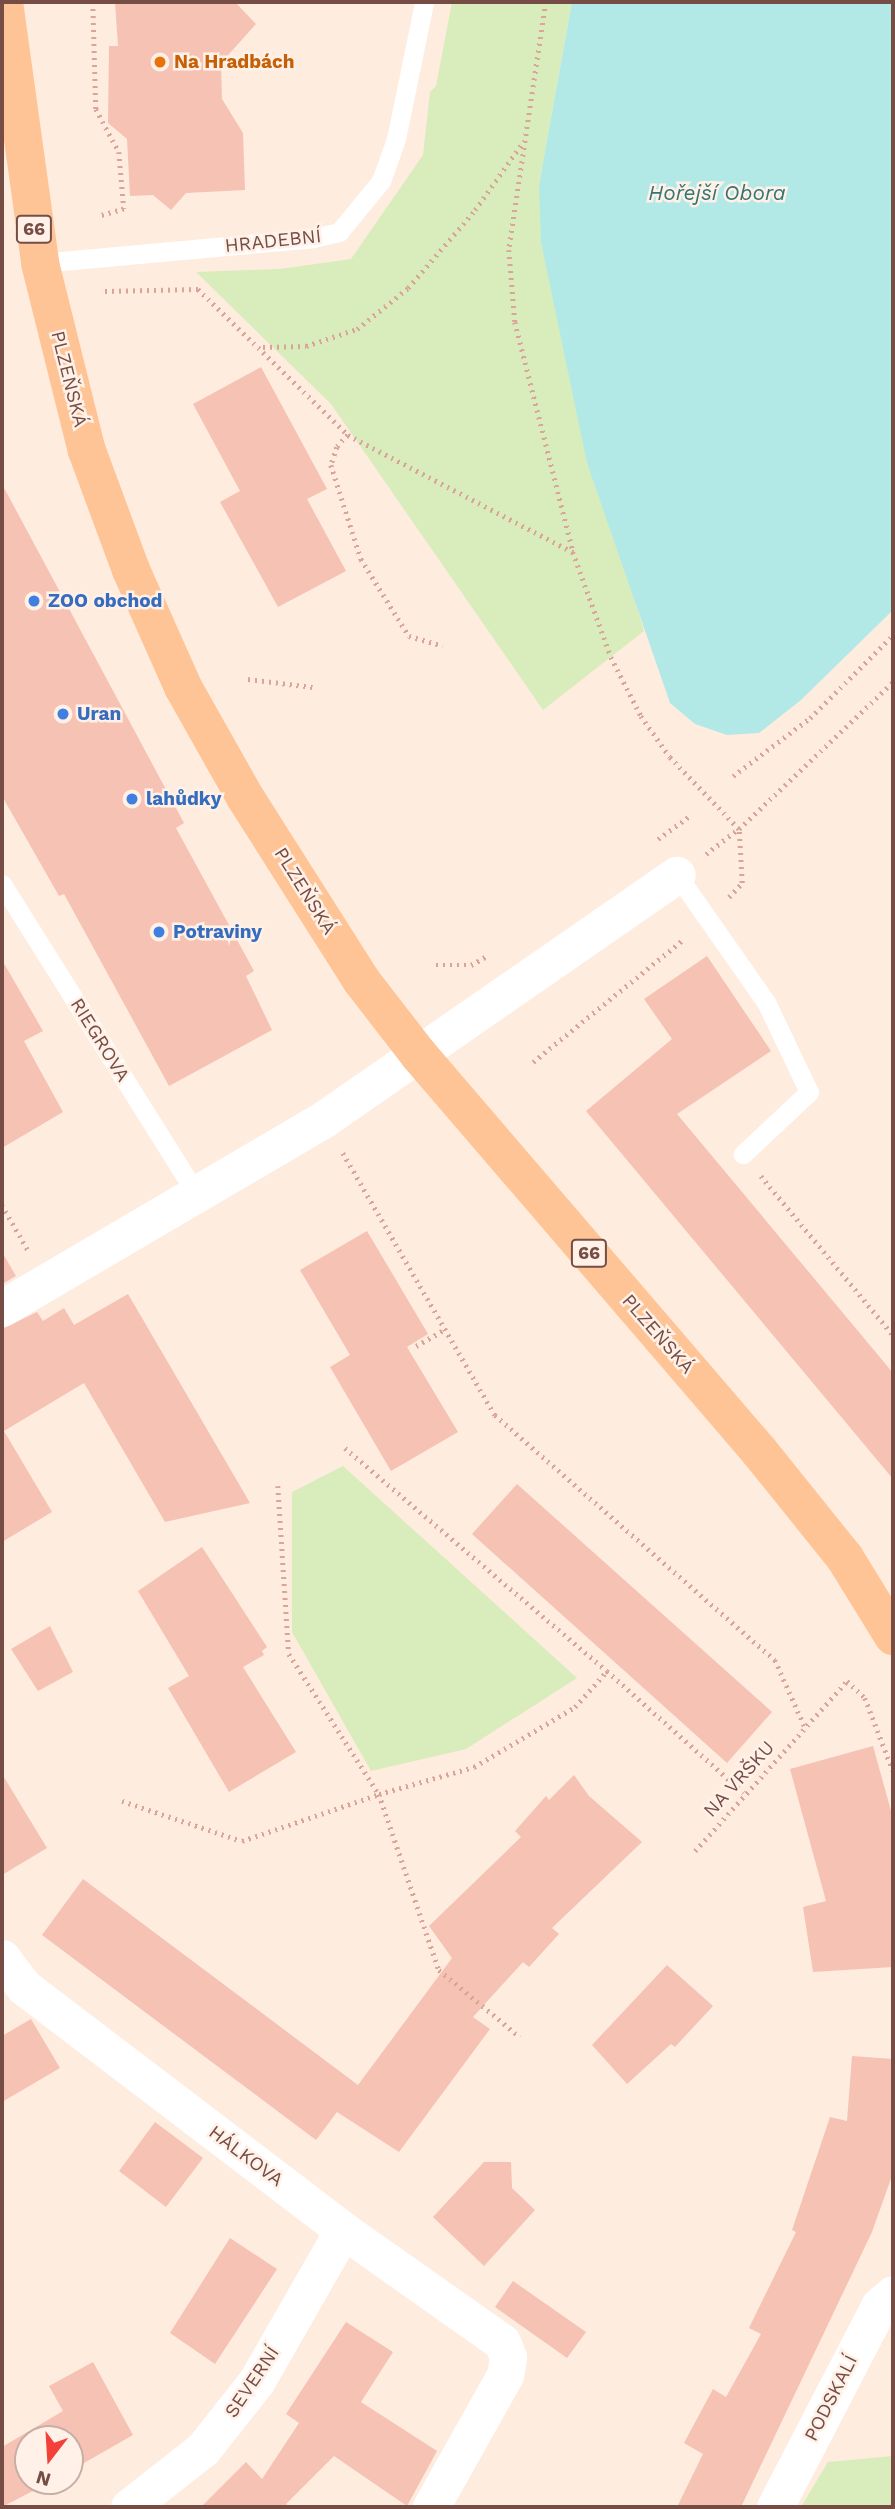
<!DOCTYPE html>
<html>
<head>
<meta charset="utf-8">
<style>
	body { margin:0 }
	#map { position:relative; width:895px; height:2509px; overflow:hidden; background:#feecdf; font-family:"Work Sans",sans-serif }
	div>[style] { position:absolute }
	.green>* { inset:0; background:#d9ecbc }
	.water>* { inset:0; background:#b2e9e6 }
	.building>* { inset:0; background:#f6c2b4 }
	.path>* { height:4.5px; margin-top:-2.25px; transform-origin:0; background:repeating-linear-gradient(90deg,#daa598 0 2px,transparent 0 7px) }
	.lane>* { height:19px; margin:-9.5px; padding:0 9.5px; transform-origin:9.5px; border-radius:9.5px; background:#fff }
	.street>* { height:37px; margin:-18.5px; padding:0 18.5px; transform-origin:18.5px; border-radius:18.5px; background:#fff }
	.primary>* { height:38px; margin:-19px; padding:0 19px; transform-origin:19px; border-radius:19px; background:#ffc495 }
	.dots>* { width:19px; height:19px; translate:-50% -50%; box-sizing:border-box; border:4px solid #fff1e7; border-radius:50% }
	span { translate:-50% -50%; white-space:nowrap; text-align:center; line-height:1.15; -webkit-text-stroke:5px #fff1e7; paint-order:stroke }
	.shield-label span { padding:2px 5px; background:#fff1e7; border:2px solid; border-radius:5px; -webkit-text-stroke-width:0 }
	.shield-label { font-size:18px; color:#764d45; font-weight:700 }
	.food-label { font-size:19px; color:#c56008; font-weight:700 }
	.left { translate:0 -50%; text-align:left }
	.street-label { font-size:19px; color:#764d45 }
	.shop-label { font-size:19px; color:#366cbe; font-weight:700 }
	.water-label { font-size:21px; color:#357674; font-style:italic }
	.frame { position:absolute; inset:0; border:4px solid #764d45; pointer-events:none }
	.north { position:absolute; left:14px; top:2425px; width:70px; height:70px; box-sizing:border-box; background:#fff1e7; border:2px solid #c8afa6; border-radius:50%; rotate:197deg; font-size:19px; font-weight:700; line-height:28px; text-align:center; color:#764d45 }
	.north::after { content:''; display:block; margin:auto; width:24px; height:32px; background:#f34039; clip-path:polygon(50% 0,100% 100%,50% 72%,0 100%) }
</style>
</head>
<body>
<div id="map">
	<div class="green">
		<div style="clip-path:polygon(452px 2px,572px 2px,539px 185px,587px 463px,617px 539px,644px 631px,543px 710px,331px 404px,196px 272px,280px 269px,351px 259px,423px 155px,430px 92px,436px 86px)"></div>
		<div style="clip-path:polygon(343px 1466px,577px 1678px,466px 1749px,371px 1771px,292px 1632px,292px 1492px)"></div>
		<div style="clip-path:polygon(893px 2456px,893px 2507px,801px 2507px,828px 2462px)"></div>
	</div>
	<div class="water">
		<div style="clip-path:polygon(572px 2px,893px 2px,893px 610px,801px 700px,759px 733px,727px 735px,695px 724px,670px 703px,587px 463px,541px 242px,539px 185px)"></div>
	</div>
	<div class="building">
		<div style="clip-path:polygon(115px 2px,235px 2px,256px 24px,221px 63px,222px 99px,243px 133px,245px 190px,186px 193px,171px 210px,153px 195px,130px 196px,127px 139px,108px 123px,109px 46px,118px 46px)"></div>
		<div style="clip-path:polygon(261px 367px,327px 489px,307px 499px,346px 571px,278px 607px,220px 502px,240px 491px,193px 404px)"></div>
		<div style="clip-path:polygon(2px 484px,184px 823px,176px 828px,254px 971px,246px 976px,272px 1030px,169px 1086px,64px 894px,59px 896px,2px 796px)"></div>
		<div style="clip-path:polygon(707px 956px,771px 1051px,677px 1114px,893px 1373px,893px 1479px,586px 1111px,672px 1039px,644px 999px)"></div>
		<div style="clip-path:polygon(2px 960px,43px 1031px,24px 1041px,63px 1112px,2px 1148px)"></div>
		<div style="clip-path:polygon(367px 1231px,428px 1334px,407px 1347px,458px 1432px,391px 1471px,330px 1367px,350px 1355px,300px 1270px)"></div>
		<div style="clip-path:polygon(2px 1252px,16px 1276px,2px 1284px)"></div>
		<div style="clip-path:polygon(128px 1294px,250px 1503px,165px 1522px,84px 1383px,4px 1431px,52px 1512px,2px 1542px,2px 1329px,37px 1312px,43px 1321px,64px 1308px,74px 1325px)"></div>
		<div style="clip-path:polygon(517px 1484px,772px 1712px,727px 1763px,472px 1534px)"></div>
		<div style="clip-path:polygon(202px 1547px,267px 1647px,262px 1651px,264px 1655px,243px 1667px,296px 1752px,229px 1792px,168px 1688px,189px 1676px,138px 1591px)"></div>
		<div style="clip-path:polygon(50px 1626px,73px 1672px,38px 1691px,11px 1649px)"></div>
		<div style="clip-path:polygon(873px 1746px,893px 1818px,893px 1967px,813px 1972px,803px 1907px,826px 1901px,790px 1769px)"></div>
		<div style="clip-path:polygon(2px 1774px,47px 1848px,2px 1875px)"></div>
		<div style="clip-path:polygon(574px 1775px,589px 1796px,642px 1842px,552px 1928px,559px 1934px,529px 1967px,523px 1962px,473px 2017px,490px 2029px,399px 2152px,337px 2112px,316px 2140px,42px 1935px,83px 1879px,358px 2085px,452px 1958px,429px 1926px,521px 1837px,515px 1831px,546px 1796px,549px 1800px)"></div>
		<div style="clip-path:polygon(667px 1965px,713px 2006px,675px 2047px,671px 2044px,627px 2084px,592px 2045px)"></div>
		<div style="clip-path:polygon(31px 2019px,60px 2068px,2px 2102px,2px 2036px)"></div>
		<div style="clip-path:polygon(852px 2056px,893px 2059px,893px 2173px,872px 2232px,741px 2507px,677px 2507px,703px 2454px,684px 2443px,713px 2389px,726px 2397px,761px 2334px,749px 2328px,796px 2232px,792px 2230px,830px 2117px,847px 2121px)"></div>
		<div style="clip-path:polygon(155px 2122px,203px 2158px,166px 2207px,119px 2171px)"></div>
		<div style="clip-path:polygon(484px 2162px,511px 2162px,512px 2188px,535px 2210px,484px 2266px,433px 2217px)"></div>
		<div style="clip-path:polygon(230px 2238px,277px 2269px,215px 2364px,170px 2333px)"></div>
		<div style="clip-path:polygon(513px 2281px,586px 2332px,567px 2358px,495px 2307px)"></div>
		<div style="clip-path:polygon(346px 2322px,393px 2352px,361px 2402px,437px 2451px,407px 2506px,334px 2456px,286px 2504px,290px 2507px,201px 2507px,246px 2462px,262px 2479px,299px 2423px,286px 2414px)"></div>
		<div style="clip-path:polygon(93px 2362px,133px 2435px,70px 2471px,70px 2439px,28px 2439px,28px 2481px,52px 2481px,2px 2507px,2px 2447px,63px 2411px,49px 2386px)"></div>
	</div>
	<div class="path">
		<div style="left:93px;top:2px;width:107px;rotate:88.4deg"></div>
		<div style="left:96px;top:109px;width:49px;rotate:61.9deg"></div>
		<div style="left:119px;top:152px;width:57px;rotate:85deg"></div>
		<div style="left:124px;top:209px;width:26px;rotate:164deg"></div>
		<div style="left:546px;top:2px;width:251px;rotate:98.5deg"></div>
		<div style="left:509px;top:250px;width:72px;rotate:85.2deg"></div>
		<div style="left:515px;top:322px;width:237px;rotate:75.8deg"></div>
		<div style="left:573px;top:552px;width:112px;rotate:70.1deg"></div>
		<div style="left:611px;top:657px;width:66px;rotate:63deg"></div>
		<div style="left:641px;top:716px;width:50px;rotate:54.7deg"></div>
		<div style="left:670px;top:757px;width:100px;rotate:46.2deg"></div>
		<div style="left:739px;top:829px;width:213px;rotate:-43.7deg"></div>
		<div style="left:105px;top:291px;width:93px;rotate:-1.2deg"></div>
		<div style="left:198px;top:289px;width:209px;rotate:44.2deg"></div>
		<div style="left:348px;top:435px;width:254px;rotate:27.5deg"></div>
		<div style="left:263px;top:347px;width:43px;rotate:-1.3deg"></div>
		<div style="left:306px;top:346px;width:54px;rotate:-18.4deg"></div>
		<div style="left:357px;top:329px;width:65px;rotate:-38.8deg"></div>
		<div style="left:408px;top:288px;width:103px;rotate:-49.3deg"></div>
		<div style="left:475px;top:210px;width:80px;rotate:-54.7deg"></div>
		<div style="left:348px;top:435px;width:16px;rotate:133deg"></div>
		<div style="left:337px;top:447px;width:19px;rotate:108deg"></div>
		<div style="left:331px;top:465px;width:99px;rotate:72.3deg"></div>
		<div style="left:361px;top:559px;width:91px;rotate:58.1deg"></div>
		<div style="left:409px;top:636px;width:35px;rotate:16deg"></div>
		<div style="left:248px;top:679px;width:65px;rotate:7deg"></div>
		<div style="left:733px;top:776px;width:96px;rotate:-37deg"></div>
		<div style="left:810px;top:718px;width:117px;rotate:-45deg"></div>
		<div style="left:658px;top:839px;width:41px;rotate:-36deg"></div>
		<div style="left:706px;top:854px;width:41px;rotate:-38deg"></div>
		<div style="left:729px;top:897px;width:19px;rotate:-47deg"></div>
		<div style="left:742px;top:883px;width:54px;rotate:-93.2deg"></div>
		<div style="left:436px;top:965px;width:35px"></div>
		<div style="left:471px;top:965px;width:20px;rotate:-30deg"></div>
		<div style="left:533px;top:1062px;width:195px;rotate:-39.2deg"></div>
		<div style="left:343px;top:1153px;width:303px;rotate:59.9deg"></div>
		<div style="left:495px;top:1415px;width:372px;rotate:41.2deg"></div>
		<div style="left:775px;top:1660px;width:73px;rotate:65.9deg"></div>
		<div style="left:761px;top:1176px;width:207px;rotate:50.3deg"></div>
		<div style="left:2px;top:1205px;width:52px;rotate:60deg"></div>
		<div style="left:416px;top:1346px;width:34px;rotate:-30deg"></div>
		<div style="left:345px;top:1448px;width:344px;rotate:40.4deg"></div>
		<div style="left:278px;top:1486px;width:168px;rotate:86.3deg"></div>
		<div style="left:289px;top:1654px;width:166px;rotate:57.3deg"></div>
		<div style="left:379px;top:1794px;width:186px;rotate:71.2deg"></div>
		<div style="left:439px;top:1970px;width:105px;rotate:39.6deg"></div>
		<div style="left:122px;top:1801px;width:126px;rotate:18.4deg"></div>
		<div style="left:242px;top:1841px;width:145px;rotate:-18.9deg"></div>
		<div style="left:379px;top:1794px;width:99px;rotate:-15.9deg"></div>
		<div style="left:474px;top:1767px;width:117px;rotate:-30.7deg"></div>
		<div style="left:575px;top:1707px;width:48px;rotate:-48.4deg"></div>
		<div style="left:607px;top:1671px;width:183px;rotate:41.7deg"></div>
		<div style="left:695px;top:1851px;width:228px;rotate:-48.2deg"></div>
		<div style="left:847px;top:1681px;width:25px;rotate:43deg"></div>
		<div style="left:865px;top:1698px;width:78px;rotate:69deg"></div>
	</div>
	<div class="lane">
		<div style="left:40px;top:263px;width:274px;rotate:-5.2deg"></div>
		<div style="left:313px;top:238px;width:27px;rotate:-13deg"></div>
		<div style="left:339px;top:232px;width:66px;rotate:-50.5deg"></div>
		<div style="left:381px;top:181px;width:45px;rotate:-70.3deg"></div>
		<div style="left:396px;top:139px;width:140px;rotate:-78.4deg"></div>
		<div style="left:677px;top:875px;width:155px;rotate:55deg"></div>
		<div style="left:766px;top:1002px;width:100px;rotate:64.5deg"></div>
		<div style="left:809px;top:1092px;width:91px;rotate:136.8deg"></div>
		<div style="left:2px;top:884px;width:368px;rotate:57.9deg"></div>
	</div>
	<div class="street">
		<div style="left:2px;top:1308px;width:373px;rotate:-30.4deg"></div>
		<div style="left:324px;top:1119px;width:429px;rotate:-34.7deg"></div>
		<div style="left:2px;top:1958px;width:36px;rotate:53deg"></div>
		<div style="left:24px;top:1987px;width:401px;rotate:37.3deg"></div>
		<div style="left:343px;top:2230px;width:194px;rotate:35.2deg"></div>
		<div style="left:502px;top:2342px;width:16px;rotate:68deg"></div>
		<div style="left:508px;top:2357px;width:18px;rotate:99deg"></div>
		<div style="left:505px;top:2375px;width:151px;rotate:119.3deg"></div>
		<div style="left:129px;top:2507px;width:94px;rotate:-38.1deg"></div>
		<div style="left:203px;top:2449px;width:85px;rotate:-51.7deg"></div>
		<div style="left:256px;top:2382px;width:175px;rotate:-60.2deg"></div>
		<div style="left:775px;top:2507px;width:226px;rotate:-62.6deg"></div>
		<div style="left:879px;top:2306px;width:18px;rotate:-41deg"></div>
	</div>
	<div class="primary">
		<div style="left:4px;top:2px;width:263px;rotate:82.1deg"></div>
		<div style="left:40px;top:263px;width:194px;rotate:76deg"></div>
		<div style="left:87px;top:451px;width:127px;rotate:69.7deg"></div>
		<div style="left:131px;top:570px;width:128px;rotate:66deg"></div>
		<div style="left:183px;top:687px;width:126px;rotate:60.6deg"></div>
		<div style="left:245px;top:797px;width:217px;rotate:57.6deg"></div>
		<div style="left:361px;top:980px;width:95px;rotate:52.3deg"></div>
		<div style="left:419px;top:1055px;width:522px;rotate:49.35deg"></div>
		<div style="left:759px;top:1451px;width:137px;rotate:51.2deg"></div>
		<div style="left:845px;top:1558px;width:92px;rotate:58.4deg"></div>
	</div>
	<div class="dots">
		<div style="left:160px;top:62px;background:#e8710a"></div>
		<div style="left:34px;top:601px;background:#3f7fe0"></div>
		<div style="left:63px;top:714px;background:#3f7fe0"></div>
		<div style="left:132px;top:799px;background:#3f7fe0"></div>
		<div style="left:159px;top:932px;background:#3f7fe0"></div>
	</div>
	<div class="shield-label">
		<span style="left:34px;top:229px">66</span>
		<span style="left:589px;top:1253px">66</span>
	</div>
	<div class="food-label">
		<span class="left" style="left:174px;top:62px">Na Hradbách</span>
	</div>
	<div class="street-label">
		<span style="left:273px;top:241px;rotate:-6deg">HRADEBNÍ</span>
		<span style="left:69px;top:379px;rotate:76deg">PLZEŇSKÁ</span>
		<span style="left:305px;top:891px;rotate:58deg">PLZEŇSKÁ</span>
		<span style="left:100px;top:1040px;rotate:58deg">RIEGROVA</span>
		<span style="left:658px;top:1334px;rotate:49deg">PLZEŇSKÁ</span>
		<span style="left:739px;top:1779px;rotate:-48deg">NA VRŠKU</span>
		<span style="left:246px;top:2156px;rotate:37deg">HÁLKOVA</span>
		<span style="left:252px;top:2382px;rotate:-56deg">SEVERNÍ</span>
		<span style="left:831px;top:2398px;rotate:-63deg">PODSKALÍ</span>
	</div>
	<div class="shop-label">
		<span class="left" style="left:48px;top:601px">ZOO obchod</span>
		<span class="left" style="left:77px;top:714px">Uran</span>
		<span class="left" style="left:146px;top:799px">lahůdky</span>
		<span class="left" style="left:173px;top:932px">Potraviny</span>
	</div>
	<div class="water-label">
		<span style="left:717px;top:193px">Hořejší Obora</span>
	</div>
	<div class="frame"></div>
	<div class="north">N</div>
</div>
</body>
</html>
